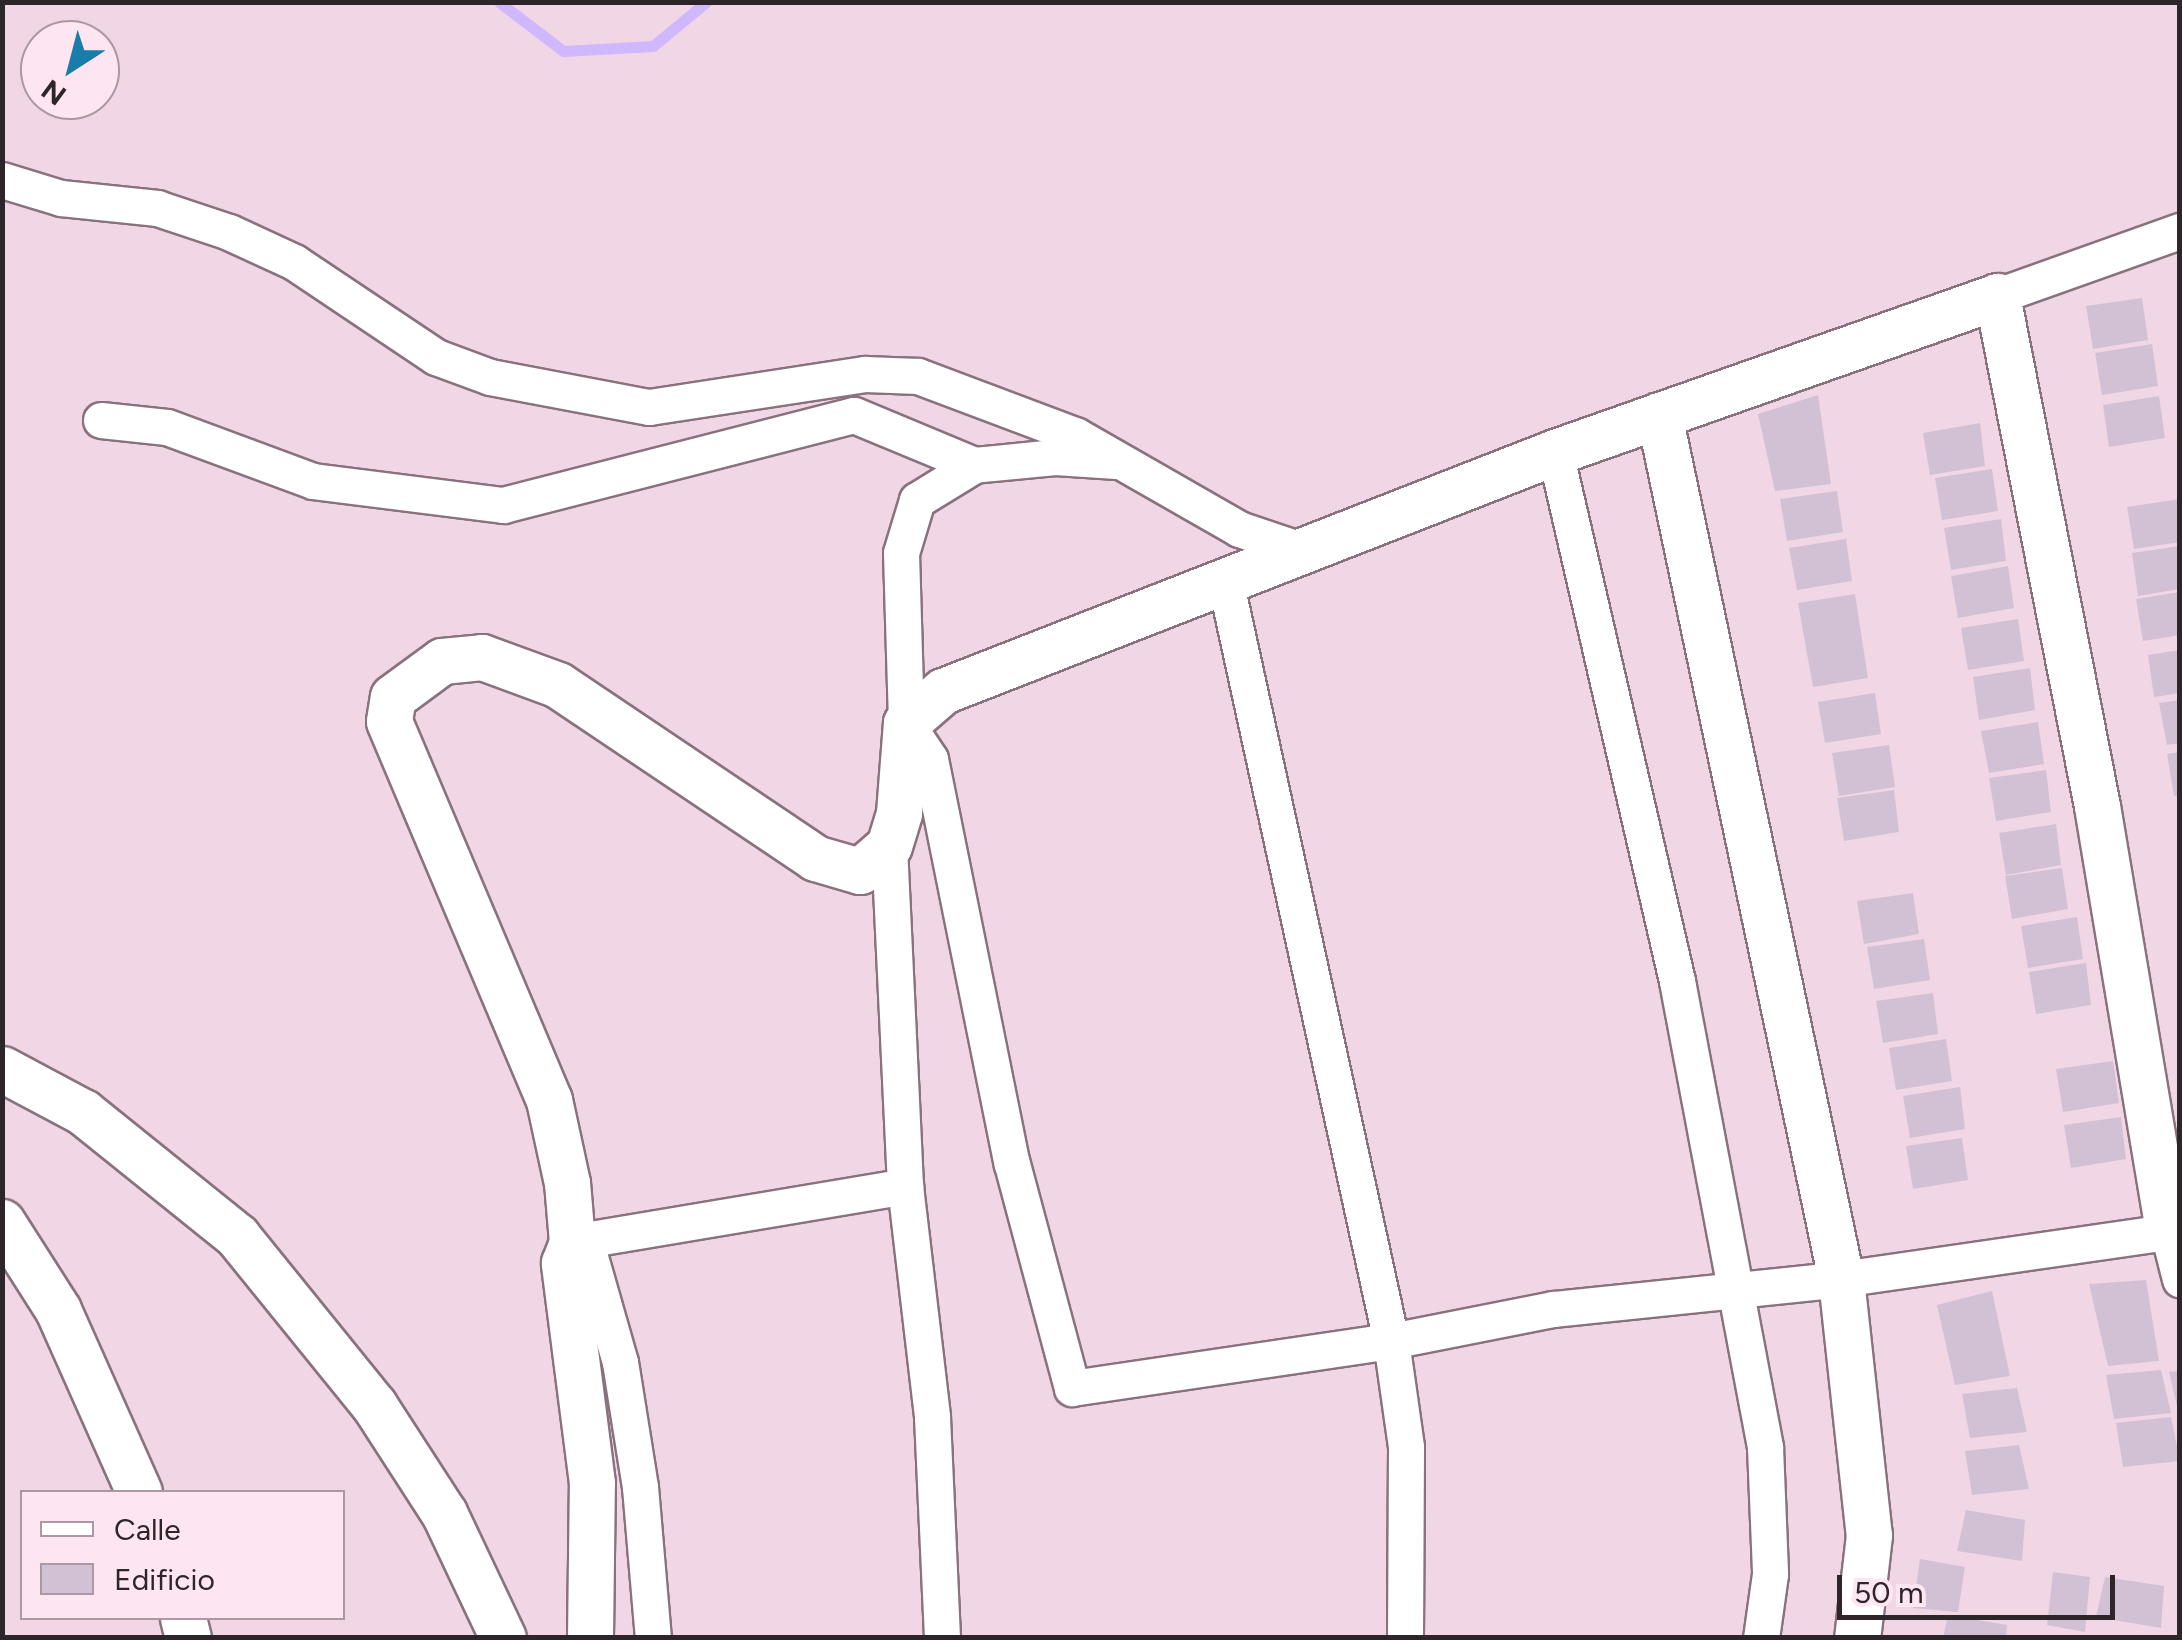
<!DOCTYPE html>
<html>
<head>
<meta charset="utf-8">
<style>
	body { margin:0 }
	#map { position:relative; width:2182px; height:1640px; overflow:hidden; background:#f1d7e5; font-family:Figtree,sans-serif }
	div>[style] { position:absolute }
	.stream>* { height:11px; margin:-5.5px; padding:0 5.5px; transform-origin:5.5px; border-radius:5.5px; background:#cfb8fd }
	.building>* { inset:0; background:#d2c1d4 }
	.roads { filter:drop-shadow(2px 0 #89727e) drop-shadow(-2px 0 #89727e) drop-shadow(0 2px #89727e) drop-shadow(0 -2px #89727e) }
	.minor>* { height:35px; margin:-17.5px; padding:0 17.5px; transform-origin:17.5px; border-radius:17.5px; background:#fff }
	.tertiary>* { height:45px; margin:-22.5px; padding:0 22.5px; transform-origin:22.5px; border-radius:22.5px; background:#fff }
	span { translate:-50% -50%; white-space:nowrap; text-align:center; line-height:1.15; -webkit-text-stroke:8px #fee5f2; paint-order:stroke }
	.frame { position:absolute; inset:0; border:5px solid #2e252a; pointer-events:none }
	.legend { position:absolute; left:20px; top:1490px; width:325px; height:130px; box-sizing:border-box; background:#fee5f2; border:2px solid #ab98a2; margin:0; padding:12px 18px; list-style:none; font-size:30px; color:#2e252a }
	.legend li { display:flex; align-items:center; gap:20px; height:50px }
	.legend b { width:50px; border:2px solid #ab98a2 }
	.north { position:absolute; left:20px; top:20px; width:100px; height:100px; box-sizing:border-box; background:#fee5f2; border:2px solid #ab98a2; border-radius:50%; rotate:216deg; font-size:28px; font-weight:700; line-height:40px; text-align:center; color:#2e252a }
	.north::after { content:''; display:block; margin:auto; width:35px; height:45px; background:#187da8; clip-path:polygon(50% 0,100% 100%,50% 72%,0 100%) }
	.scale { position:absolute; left:1837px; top:1575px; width:278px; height:45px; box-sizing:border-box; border:5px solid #2e252a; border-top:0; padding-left:12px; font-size:30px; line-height:35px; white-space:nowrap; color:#2e252a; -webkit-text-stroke:8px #fee5f2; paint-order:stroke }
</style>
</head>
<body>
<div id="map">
	<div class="stream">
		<div style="left:499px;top:2px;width:81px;rotate:37.4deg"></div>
		<div style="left:563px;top:51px;width:90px;rotate:-3.2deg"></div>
		<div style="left:653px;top:46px;width:69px;rotate:-39.7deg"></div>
	</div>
	<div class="building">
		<div style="clip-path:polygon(2142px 298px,2148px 340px,2093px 349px,2086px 306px)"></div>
		<div style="clip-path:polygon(2152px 344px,2158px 386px,2102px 395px,2095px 353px)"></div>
		<div style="clip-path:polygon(1818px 395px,1831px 484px,1775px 491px,1758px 414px)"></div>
		<div style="clip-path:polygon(2159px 396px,2165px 438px,2109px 447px,2103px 405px)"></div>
		<div style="clip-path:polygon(1980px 423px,1985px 466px,1930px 475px,1923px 433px)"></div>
		<div style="clip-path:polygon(1992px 469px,1998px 511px,1942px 520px,1935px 478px)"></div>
		<div style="clip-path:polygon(1837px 491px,1843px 532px,1787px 541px,1780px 499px)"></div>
		<div style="clip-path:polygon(2180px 499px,2180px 542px,2134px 549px,2127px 507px)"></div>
		<div style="clip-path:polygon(2001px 519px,2006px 561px,1951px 570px,1944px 528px)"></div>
		<div style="clip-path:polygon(1846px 539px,1852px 581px,1797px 590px,1789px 548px)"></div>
		<div style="clip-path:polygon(2180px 546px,2180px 589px,2138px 596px,2132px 553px)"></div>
		<div style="clip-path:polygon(2008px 566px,2014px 608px,1958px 618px,1951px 576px)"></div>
		<div style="clip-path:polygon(2180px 592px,2180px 635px,2143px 641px,2136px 599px)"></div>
		<div style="clip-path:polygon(1855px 594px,1868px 678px,1813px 687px,1798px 603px)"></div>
		<div style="clip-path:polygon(2018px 619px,2024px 661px,1968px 670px,1961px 628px)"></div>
		<div style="clip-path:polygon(2180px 650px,2180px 693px,2154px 697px,2148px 655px)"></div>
		<div style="clip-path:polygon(2030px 668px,2035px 710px,1979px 720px,1973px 677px)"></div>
		<div style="clip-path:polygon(1875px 693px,1881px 734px,1825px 743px,1818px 702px)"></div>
		<div style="clip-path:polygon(2180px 700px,2180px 743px,2167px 745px,2159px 703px)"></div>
		<div style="clip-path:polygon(2038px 722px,2044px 764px,1989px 773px,1981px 731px)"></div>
		<div style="clip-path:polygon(1889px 745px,1895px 787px,1839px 796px,1832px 753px)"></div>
		<div style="clip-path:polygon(2180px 752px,2180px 795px,2174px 796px,2167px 754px)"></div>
		<div style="clip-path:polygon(2046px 770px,2051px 812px,1996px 821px,1989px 778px)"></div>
		<div style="clip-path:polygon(1894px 790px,1899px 832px,1844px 841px,1837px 798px)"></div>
		<div style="clip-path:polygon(2056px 824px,2061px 865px,2006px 875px,1999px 833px)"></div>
		<div style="clip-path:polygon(2062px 868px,2068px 909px,2012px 919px,2005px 876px)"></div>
		<div style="clip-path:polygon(1913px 893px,1919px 934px,1864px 944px,1857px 901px)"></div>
		<div style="clip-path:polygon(2077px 917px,2083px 959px,2028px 968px,2021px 926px)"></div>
		<div style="clip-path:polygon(1924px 939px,1930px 980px,1874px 989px,1867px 947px)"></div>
		<div style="clip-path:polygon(2086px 963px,2091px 1005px,2036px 1014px,2029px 972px)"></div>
		<div style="clip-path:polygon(1933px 993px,1938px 1034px,1883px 1043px,1876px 1001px)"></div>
		<div style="clip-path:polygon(1946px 1039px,1952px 1081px,1896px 1090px,1889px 1048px)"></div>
		<div style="clip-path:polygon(2113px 1061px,2119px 1103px,2063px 1112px,2056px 1069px)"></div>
		<div style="clip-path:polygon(1960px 1087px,1965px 1129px,1910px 1138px,1903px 1096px)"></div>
		<div style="clip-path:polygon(2121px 1117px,2126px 1159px,2071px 1168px,2064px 1125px)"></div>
		<div style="clip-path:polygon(1962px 1138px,1968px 1180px,1913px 1189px,1906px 1146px)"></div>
		<div style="clip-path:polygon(2146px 1280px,2159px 1361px,2108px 1366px,2089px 1284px)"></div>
		<div style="clip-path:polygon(1992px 1291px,2010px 1376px,1955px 1385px,1937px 1305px)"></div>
		<div style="clip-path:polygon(2161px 1370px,2171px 1413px,2114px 1419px,2106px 1375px)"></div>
		<div style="clip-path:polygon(2180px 1371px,2180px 1410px,2178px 1410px,2169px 1372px)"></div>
		<div style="clip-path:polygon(2017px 1388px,2027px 1432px,1970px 1438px,1962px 1394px)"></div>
		<div style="clip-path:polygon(2171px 1417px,2180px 1461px,2123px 1467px,2116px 1423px)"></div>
		<div style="clip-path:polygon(2019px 1445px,2029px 1489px,1972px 1495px,1965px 1451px)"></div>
		<div style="clip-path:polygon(1966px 1510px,2025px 1520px,2022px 1561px,1957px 1551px)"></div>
		<div style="clip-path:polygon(1920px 1559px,1965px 1567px,1958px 1612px,1913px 1608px)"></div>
		<div style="clip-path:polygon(2053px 1572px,2090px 1577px,2085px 1632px,2047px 1625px)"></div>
		<div style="clip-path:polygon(2105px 1577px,2164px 1586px,2161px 1628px,2096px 1617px)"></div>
		<div style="clip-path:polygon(1948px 1615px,2007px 1625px,2006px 1638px,1943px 1638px)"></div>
	</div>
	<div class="roads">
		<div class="minor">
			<div style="left:2px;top:180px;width:62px;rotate:17deg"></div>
			<div style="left:61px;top:198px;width:97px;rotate:5.9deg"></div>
			<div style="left:157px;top:208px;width:76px;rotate:18.4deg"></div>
			<div style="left:229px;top:232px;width:72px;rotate:24.8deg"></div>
			<div style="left:294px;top:262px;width:171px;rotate:33.8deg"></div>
			<div style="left:436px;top:357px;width:58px;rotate:20.3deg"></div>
			<div style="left:490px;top:377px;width:162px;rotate:10.7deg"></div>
			<div style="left:649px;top:407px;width:219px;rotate:-8.7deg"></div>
			<div style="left:865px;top:374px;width:53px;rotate:2.2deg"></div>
			<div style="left:918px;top:376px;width:168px;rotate:20.6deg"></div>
			<div style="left:1075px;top:435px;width:189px;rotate:29.8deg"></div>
			<div style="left:1239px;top:529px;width:62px;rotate:18.7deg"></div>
			<div style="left:1997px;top:296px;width:194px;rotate:-19.6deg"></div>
			<div style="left:101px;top:420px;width:66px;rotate:6.1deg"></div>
			<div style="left:167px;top:427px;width:156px;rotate:20.3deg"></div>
			<div style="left:313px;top:481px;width:192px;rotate:7.2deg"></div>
			<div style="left:503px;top:505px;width:362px;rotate:-14.4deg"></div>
			<div style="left:854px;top:415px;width:130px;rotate:22.6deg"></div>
			<div style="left:1555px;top:452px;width:543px;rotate:77.01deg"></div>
			<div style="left:1677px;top:981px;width:474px;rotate:79.3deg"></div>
			<div style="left:1765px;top:1447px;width:127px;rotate:87.7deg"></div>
			<div style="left:1770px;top:1574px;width:65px;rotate:98deg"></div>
			<div style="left:1116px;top:461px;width:61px;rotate:-176.2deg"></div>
			<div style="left:1055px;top:457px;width:81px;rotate:174.4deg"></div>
			<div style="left:974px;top:465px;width:67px;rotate:148.4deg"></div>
			<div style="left:917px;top:500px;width:55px;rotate:106.8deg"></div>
			<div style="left:901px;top:553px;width:170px;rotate:88.3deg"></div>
			<div style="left:906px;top:723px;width:43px;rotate:56.3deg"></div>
			<div style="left:930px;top:759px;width:413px;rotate:78.6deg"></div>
			<div style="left:1012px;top:1164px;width:232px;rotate:75deg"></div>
			<div style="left:1072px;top:1388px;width:322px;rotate:-8.4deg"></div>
			<div style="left:1391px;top:1341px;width:165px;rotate:-11.2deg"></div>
			<div style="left:1553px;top:1309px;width:290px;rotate:-5.9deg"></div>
			<div style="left:1841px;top:1279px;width:330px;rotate:-8.2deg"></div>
			<div style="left:2168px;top:1232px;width:49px;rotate:75.7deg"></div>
			<div style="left:1225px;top:580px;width:779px;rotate:77.69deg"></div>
			<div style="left:1391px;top:1341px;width:107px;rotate:81.9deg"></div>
			<div style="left:1406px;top:1447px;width:191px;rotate:90.3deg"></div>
			<div style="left:889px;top:846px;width:340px;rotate:87.3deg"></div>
			<div style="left:905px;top:1186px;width:233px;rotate:83.3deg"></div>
			<div style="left:932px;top:1417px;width:221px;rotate:87.4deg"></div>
			<div style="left:572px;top:1242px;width:23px;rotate:40deg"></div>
			<div style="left:590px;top:1257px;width:109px;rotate:74.1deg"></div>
			<div style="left:620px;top:1362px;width:127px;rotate:80.9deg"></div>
			<div style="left:640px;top:1487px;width:152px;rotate:85.1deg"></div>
			<div style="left:572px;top:1242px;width:338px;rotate:-9.5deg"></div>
		</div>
		<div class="tertiary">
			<div style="left:1659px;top:415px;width:883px;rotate:78.1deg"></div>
			<div style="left:1841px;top:1279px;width:258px;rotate:83.8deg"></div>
			<div style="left:1869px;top:1535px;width:104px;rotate:96.6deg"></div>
			<div style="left:2px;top:1069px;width:92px;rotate:28deg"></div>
			<div style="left:83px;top:1112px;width:198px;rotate:38.8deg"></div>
			<div style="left:237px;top:1236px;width:218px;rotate:51deg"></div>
			<div style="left:374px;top:1405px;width:129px;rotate:57.1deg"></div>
			<div style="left:444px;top:1513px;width:138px;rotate:64.7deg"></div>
			<div style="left:2px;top:1222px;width:104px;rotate:57.5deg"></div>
			<div style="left:58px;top:1310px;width:199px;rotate:66deg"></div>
			<div style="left:183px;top:1618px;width:21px;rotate:76deg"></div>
			<div style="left:590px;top:1638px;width:155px;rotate:-89.3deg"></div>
			<div style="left:592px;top:1483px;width:222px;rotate:-97.3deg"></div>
			<div style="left:564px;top:1263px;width:22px;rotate:-69deg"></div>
			<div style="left:572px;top:1242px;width:59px;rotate:-94.8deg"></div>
			<div style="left:567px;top:1183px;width:85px;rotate:-102.2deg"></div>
			<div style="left:549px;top:1100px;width:411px;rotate:-112.9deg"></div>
			<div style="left:389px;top:721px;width:24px;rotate:-81deg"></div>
			<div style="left:393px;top:697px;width:61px;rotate:-36.3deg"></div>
			<div style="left:442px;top:661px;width:40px;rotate:-5.7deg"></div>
			<div style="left:482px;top:657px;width:81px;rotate:20.2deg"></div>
			<div style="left:558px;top:685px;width:310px;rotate:33.9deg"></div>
			<div style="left:815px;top:858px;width:47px;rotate:16.1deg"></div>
			<div style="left:860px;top:871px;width:38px;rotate:-41deg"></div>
			<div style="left:889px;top:846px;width:34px;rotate:-73deg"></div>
			<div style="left:899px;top:813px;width:90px;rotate:-85.6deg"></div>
			<div style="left:906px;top:723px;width:49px;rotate:-40.9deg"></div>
			<div style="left:943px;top:691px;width:657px;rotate:-21.33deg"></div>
			<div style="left:1555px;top:452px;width:469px;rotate:-19.4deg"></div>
			<div style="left:1997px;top:296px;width:520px;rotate:78.91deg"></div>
			<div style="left:2097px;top:806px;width:432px;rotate:80.5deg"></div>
			<div style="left:2168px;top:1232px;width:12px;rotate:-9deg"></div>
		</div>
	</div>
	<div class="frame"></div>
	<ul class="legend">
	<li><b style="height:12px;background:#fff"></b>Calle</li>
	<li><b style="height:28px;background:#d2c1d4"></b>Edificio</li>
	</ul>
	<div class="north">N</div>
	<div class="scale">50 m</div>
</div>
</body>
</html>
